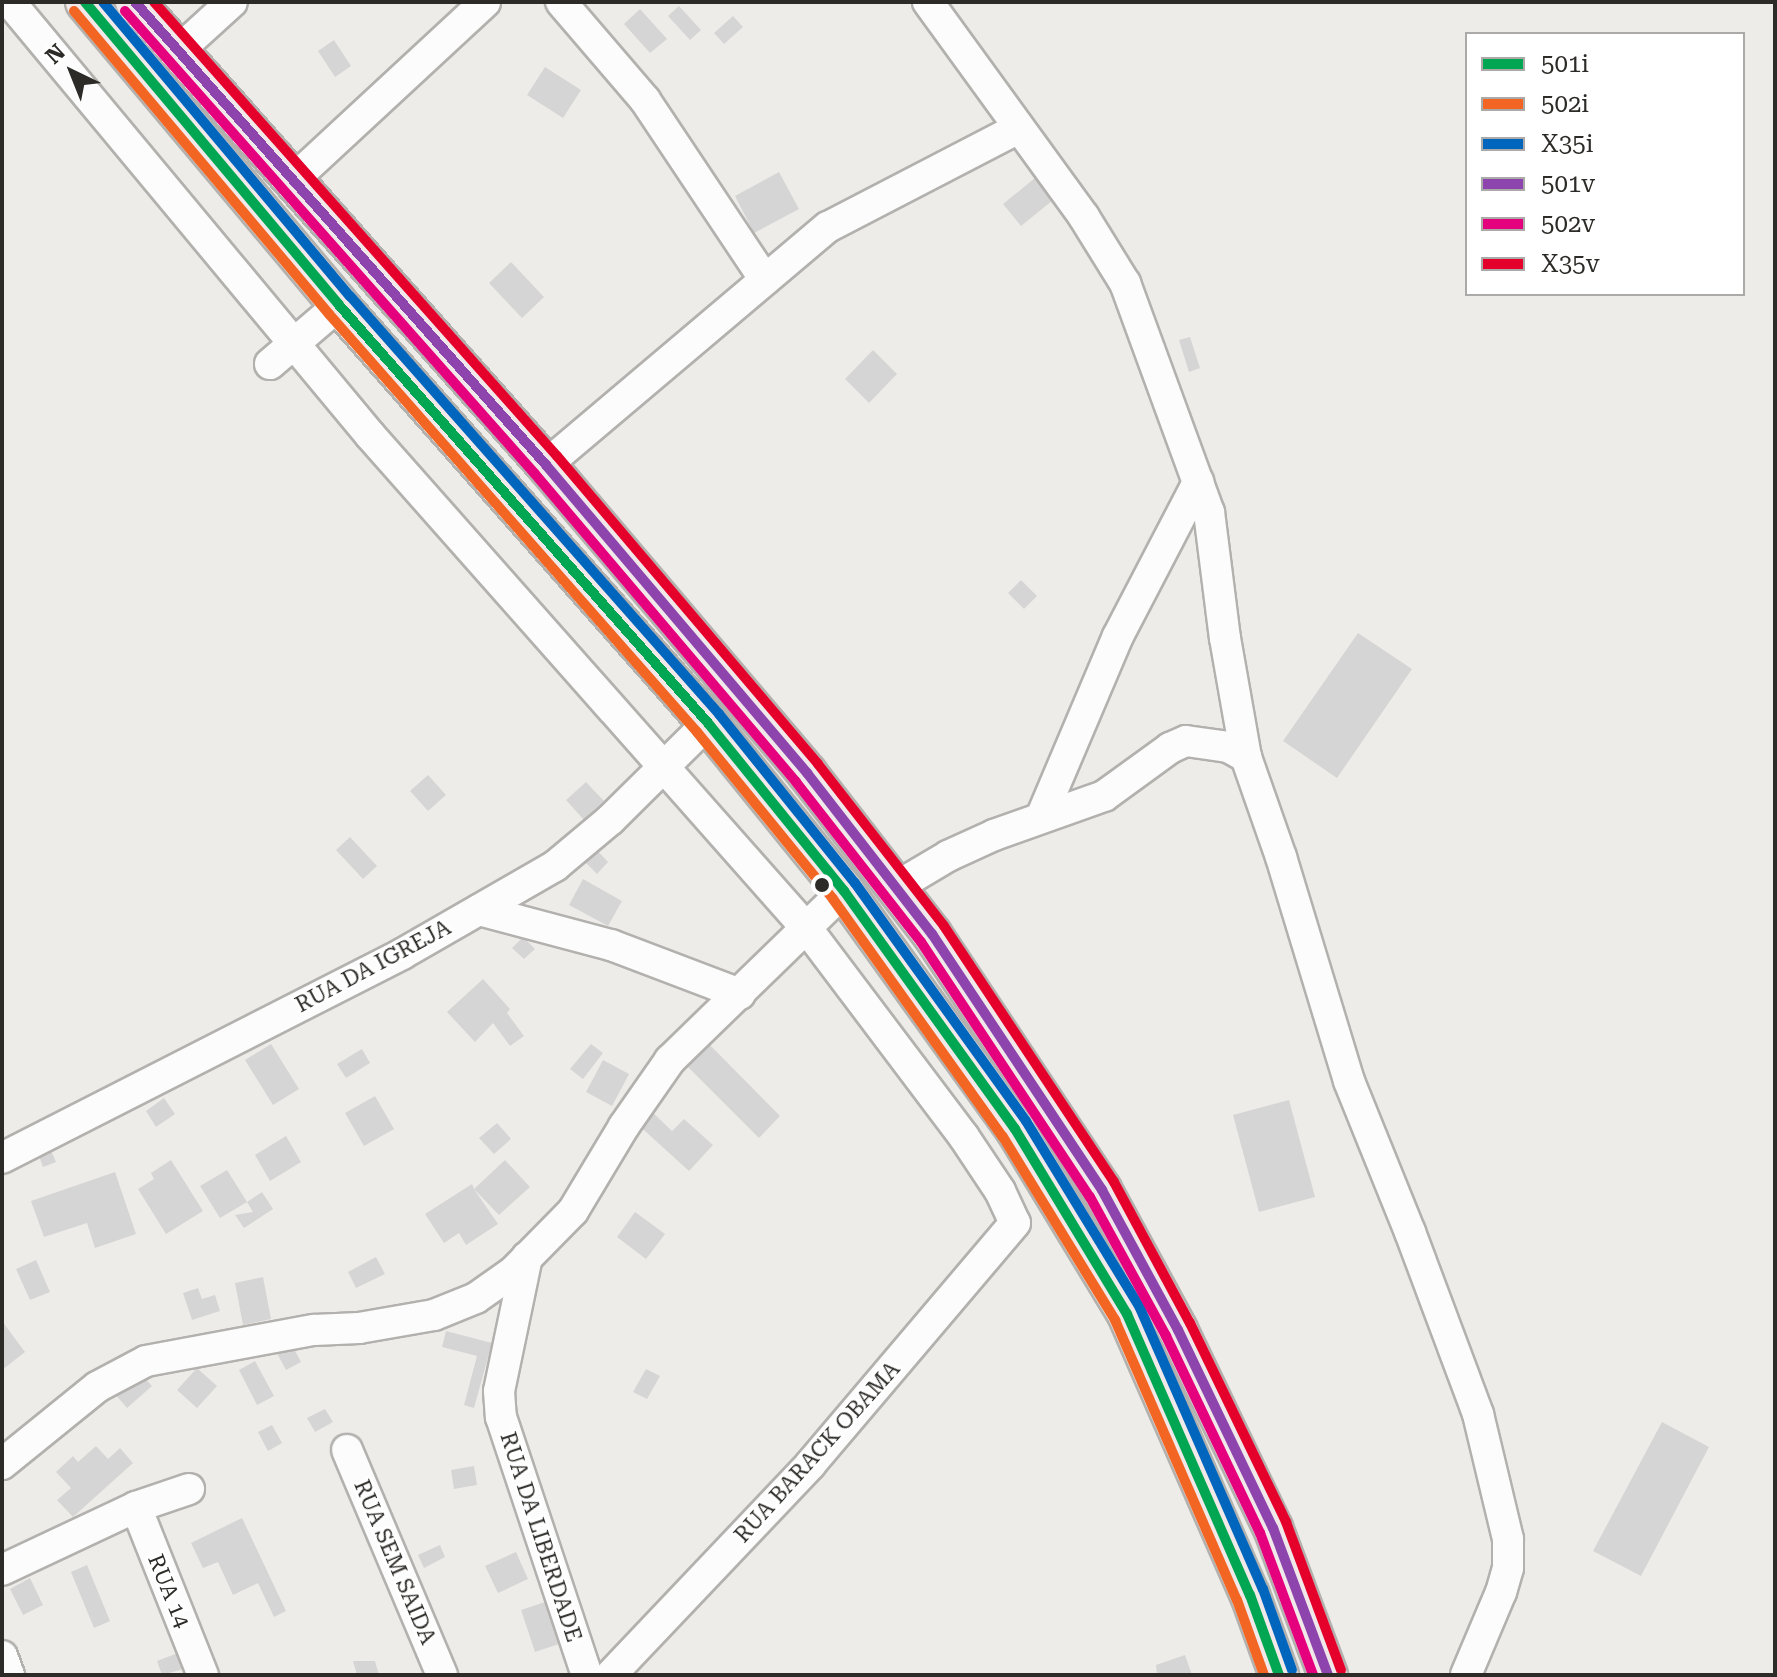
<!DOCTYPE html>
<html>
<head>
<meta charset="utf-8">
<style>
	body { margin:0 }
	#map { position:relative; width:1777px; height:1677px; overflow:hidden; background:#eeece8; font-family:"Roboto Serif",serif }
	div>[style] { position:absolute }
	.building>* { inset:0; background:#d6d5d5 }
	.roads { filter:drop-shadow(2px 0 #b3b1ae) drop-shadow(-2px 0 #b3b1ae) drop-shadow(0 2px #b3b1ae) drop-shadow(0 -2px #b3b1ae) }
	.minor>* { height:30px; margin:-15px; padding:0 15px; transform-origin:15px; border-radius:15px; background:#fcfcfc }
	.major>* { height:38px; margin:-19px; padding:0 19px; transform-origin:19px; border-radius:19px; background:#f1e9e9 }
	.bus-1>* { height:10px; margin:-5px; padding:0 5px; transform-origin:5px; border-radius:5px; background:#00a651 }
	.bus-2>* { height:10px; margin:-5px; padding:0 5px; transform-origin:5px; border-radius:5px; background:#f26522 }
	.bus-3>* { height:10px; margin:-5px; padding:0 5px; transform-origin:5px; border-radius:5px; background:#0065bd }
	.bus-4>* { height:10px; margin:-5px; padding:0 5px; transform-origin:5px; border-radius:5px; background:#8e44ad }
	.bus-5>* { height:10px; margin:-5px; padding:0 5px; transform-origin:5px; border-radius:5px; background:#e5007d }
	.bus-6>* { height:10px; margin:-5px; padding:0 5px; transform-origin:5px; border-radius:5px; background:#e4002b }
	.dots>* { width:22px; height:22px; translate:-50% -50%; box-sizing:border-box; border:4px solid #fff; border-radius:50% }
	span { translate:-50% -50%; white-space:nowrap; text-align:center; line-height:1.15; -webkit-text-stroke:6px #fff; paint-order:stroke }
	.street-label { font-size:22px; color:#2c2b27 }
	.frame { position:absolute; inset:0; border:4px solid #2c2b27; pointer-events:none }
	.legend { position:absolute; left:1465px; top:32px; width:280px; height:264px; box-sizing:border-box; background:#fff; border:2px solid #abaaa9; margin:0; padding:10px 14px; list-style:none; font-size:24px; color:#2c2b27 }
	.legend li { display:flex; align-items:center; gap:16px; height:40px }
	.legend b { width:40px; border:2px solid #abaaa9 }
	.north { position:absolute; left:32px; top:32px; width:80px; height:80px; -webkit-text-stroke:6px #fff; paint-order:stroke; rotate:317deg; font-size:22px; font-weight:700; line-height:32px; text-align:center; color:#2c2b27 }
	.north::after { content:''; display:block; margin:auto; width:28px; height:36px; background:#2c2b27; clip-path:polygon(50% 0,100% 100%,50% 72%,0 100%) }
</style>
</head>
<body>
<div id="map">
	<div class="building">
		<div style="clip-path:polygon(679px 6px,701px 30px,690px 40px,668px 16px)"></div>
		<div style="clip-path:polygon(640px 9px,667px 39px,650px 53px,624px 24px)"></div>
		<div style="clip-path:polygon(733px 16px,743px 27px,724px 44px,714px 33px)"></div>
		<div style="clip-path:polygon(334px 40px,351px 66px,335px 77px,318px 51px)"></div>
		<div style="clip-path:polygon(545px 67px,581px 90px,563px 118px,527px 95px)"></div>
		<div style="clip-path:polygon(779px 172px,799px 209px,754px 233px,735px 196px)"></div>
		<div style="clip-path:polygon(1035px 178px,1053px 200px,1021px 226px,1003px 204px)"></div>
		<div style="clip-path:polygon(511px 262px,544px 297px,522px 318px,489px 283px)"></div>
		<div style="clip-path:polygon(1190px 337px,1200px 368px,1189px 372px,1179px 340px)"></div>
		<div style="clip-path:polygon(873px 350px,897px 374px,869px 403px,845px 379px)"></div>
		<div style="clip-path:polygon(1021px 580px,1037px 596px,1024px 609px,1008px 593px)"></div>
		<div style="clip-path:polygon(1358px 633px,1412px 669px,1337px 778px,1283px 741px)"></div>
		<div style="clip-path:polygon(428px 775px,446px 795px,428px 811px,410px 791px)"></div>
		<div style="clip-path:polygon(586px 782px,604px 801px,584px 820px,566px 800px)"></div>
		<div style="clip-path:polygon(350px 837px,377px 866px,363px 879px,336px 850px)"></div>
		<div style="clip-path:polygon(591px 844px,608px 862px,597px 874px,579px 856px)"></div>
		<div style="clip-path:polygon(583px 879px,622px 901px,608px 926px,569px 905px)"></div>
		<div style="clip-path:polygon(523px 937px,535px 949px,524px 959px,512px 948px)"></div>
		<div style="clip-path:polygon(483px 979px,510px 1009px,507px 1013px,524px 1036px,510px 1046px,493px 1023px,475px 1042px,447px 1012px)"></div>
		<div style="clip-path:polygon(704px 1039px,780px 1116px,759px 1138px,682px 1061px)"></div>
		<div style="clip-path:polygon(271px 1044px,299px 1089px,273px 1105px,245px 1060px)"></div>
		<div style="clip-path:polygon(591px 1044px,603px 1053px,583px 1079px,570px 1069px)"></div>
		<div style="clip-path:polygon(362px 1049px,370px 1063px,346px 1078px,337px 1064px)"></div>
		<div style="clip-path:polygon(603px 1060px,629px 1074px,612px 1106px,586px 1092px)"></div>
		<div style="clip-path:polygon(375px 1096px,394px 1129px,364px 1146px,345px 1113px)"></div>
		<div style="clip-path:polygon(164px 1098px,175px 1114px,156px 1127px,146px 1111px)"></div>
		<div style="clip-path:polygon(1289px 1100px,1315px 1197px,1259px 1212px,1233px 1115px)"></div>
		<div style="clip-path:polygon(648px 1108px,672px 1131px,684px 1119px,713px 1145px,689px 1171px,635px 1122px)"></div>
		<div style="clip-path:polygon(497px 1123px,511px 1139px,494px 1154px,479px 1138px)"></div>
		<div style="clip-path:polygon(286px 1136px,301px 1162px,270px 1181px,255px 1155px)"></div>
		<div style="clip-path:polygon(50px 1148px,56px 1162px,43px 1167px,38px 1153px)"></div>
		<div style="clip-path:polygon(171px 1160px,203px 1211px,166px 1234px,138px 1189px,154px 1179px,151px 1173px)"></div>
		<div style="clip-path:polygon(505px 1160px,530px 1187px,499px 1215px,474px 1189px,498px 1224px,466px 1245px,459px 1233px,444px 1243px,425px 1214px,472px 1184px,474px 1189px)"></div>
		<div style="clip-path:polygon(227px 1170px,247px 1202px,220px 1218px,200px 1186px)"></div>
		<div style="clip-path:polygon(115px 1172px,136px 1234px,95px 1248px,87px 1223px,44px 1237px,31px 1201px)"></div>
		<div style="clip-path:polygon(262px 1192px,273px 1209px,244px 1228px,235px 1215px,253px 1212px,247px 1202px)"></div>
		<div style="clip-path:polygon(635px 1212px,665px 1234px,646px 1259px,617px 1237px)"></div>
		<div style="clip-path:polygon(376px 1257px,385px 1274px,356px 1288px,348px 1272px)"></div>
		<div style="clip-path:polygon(36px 1260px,50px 1292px,30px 1300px,16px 1269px)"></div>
		<div style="clip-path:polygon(263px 1277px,271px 1319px,243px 1325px,235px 1283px)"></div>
		<div style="clip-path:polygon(198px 1288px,202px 1299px,215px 1295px,220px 1311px,192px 1320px,183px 1293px)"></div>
		<div style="clip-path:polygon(2px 1321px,25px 1352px,2px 1370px)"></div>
		<div style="clip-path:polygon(446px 1331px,492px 1343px,474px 1408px,464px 1405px,477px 1356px,442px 1347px)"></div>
		<div style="clip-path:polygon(288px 1337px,301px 1362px,286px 1370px,273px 1346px)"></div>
		<div style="clip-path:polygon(255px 1361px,274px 1396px,257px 1405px,239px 1370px)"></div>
		<div style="clip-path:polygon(197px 1368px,217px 1386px,197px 1408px,177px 1390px)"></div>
		<div style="clip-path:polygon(646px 1369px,660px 1376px,647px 1399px,633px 1392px)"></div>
		<div style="clip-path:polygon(139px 1372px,152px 1386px,127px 1408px,114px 1393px)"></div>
		<div style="clip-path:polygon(325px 1409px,333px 1422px,315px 1432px,307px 1418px)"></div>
		<div style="clip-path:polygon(1662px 1422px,1709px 1447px,1641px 1576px,1593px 1551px)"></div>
		<div style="clip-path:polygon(272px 1425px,282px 1443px,268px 1451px,258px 1432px)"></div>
		<div style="clip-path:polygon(96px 1446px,108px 1459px,120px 1448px,133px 1463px,73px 1517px,57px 1500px,71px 1488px,56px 1472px,73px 1456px,78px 1462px)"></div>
		<div style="clip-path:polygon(474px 1466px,477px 1485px,454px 1489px,451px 1470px)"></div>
		<div style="clip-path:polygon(242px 1518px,286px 1611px,274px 1617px,258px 1583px,233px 1595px,218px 1562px,203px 1568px,191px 1543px)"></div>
		<div style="clip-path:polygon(440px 1545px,445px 1557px,424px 1568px,418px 1555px)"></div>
		<div style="clip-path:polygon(516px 1552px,528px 1579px,498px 1593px,485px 1566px)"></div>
		<div style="clip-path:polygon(87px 1565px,110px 1621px,94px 1628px,71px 1572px)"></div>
		<div style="clip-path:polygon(30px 1578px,43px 1605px,23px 1615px,10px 1589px)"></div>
		<div style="clip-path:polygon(551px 1600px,565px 1642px,535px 1652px,521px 1610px)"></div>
		<div style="clip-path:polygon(183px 1651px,190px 1667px,162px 1675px,157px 1661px)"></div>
		<div style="clip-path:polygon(1185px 1655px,1192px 1675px,1157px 1675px,1156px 1665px)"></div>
		<div style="clip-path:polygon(353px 1661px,375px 1661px,379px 1675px,357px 1675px)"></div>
	</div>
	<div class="roads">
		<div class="minor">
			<div style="left:10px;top:2px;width:563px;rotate:50.26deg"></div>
			<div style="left:370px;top:435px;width:661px;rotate:48.5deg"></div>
			<div style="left:808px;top:930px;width:259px;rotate:53deg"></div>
			<div style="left:964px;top:1137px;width:65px;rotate:56.3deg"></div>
			<div style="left:1000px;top:1191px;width:35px;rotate:65deg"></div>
			<div style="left:1015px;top:1223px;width:317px;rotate:130.3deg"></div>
			<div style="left:810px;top:1465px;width:289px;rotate:133.5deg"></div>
			<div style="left:561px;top:2px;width:129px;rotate:49.4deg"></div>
			<div style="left:645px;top:100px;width:216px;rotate:56.3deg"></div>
			<div style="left:928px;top:2px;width:266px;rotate:54deg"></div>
			<div style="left:1084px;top:217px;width:78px;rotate:58.2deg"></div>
			<div style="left:1125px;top:283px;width:244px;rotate:69.9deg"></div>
			<div style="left:1209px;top:512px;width:127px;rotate:82.8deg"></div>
			<div style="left:1225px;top:638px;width:121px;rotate:80deg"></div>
			<div style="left:1246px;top:757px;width:106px;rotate:70.7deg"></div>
			<div style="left:1281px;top:857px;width:234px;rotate:73.1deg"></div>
			<div style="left:1349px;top:1081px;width:163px;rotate:68deg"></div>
			<div style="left:1410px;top:1232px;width:194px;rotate:69.5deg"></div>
			<div style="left:1478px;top:1414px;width:129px;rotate:76.5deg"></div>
			<div style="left:1508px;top:1539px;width:29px;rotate:90deg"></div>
			<div style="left:1508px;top:1568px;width:25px;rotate:106deg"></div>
			<div style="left:1501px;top:1592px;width:90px;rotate:112.9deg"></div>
			<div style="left:177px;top:52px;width:74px;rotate:-42.3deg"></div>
			<div style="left:292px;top:181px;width:263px;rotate:-42.8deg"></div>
			<div style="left:270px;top:364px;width:91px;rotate:-40.5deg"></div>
			<div style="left:546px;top:465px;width:369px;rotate:-40.2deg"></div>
			<div style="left:828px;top:227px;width:215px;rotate:-27.4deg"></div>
			<div style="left:1042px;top:815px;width:194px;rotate:-67deg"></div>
			<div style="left:1118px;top:636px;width:174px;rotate:-62.5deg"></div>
			<div style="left:896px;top:887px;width:61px;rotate:-30.8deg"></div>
			<div style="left:948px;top:856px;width:51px;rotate:-24.5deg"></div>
			<div style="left:994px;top:835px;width:117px;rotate:-19.5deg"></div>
			<div style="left:1104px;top:796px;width:82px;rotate:-36deg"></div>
			<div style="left:1170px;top:748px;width:17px;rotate:-24deg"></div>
			<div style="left:1186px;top:741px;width:42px;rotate:8.1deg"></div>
			<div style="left:1228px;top:747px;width:21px;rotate:29deg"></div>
			<div style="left:479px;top:910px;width:137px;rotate:14.9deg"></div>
			<div style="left:611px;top:945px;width:138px;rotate:20.8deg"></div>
			<div style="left:2px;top:1158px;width:449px;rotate:-27deg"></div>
			<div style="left:402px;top:954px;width:177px;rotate:-29.9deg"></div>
			<div style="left:555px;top:866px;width:72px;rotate:-39.9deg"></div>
			<div style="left:610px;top:820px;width:138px;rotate:-44.7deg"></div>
			<div style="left:527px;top:1257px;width:137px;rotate:101.8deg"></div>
			<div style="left:499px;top:1391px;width:26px;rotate:86deg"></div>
			<div style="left:501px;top:1417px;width:272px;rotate:71.6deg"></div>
			<div style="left:347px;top:1450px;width:244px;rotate:67.1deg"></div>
			<div style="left:2px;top:1464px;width:122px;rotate:-39deg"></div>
			<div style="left:97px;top:1387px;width:55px;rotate:-28deg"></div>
			<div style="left:146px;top:1361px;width:171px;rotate:-10.5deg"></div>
			<div style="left:314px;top:1330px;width:45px;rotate:-2.5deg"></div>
			<div style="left:359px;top:1328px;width:76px;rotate:-9.8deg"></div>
			<div style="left:434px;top:1315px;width:45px;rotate:-22deg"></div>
			<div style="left:476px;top:1298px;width:45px;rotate:-35.1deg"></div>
			<div style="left:513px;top:1272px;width:86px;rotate:-45.5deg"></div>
			<div style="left:573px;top:1211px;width:99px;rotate:-59deg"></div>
			<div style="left:624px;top:1126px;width:80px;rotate:-55.1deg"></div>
			<div style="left:670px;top:1060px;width:243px;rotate:-44.2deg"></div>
			<div style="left:136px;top:1507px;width:181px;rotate:68.3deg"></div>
			<div style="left:2px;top:1570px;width:148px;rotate:-25.2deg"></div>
			<div style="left:136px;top:1507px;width:56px;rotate:-18.8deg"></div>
			<div style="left:2px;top:1656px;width:20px;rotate:70deg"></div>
		</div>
		<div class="major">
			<div style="left:85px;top:2px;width:395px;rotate:50deg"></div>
			<div style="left:339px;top:305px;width:558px;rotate:48.56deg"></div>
			<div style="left:708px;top:723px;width:216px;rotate:51deg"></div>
			<div style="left:844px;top:891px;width:293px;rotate:54.3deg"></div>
			<div style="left:1015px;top:1129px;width:216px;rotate:58.8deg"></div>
			<div style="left:1127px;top:1314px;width:307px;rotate:66.4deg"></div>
			<div style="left:1250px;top:1595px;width:85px;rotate:70.1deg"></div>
			<div style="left:135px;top:2px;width:619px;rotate:48.4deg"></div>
			<div style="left:546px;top:465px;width:404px;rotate:49.7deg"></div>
			<div style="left:807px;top:773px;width:204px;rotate:52.2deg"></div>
			<div style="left:932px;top:934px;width:307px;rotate:56.4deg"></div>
			<div style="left:1102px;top:1190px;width:159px;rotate:61.5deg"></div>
			<div style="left:1178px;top:1330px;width:220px;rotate:64.4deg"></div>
			<div style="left:1273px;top:1528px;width:157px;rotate:69.5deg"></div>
		</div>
	</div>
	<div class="bus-1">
		<div style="left:85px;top:2px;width:395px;rotate:50deg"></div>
		<div style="left:339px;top:305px;width:558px;rotate:48.56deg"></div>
		<div style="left:708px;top:723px;width:216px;rotate:51deg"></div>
		<div style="left:844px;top:891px;width:293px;rotate:54.3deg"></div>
		<div style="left:1015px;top:1129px;width:216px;rotate:58.8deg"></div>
		<div style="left:1127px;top:1314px;width:307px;rotate:66.4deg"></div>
		<div style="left:1250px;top:1595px;width:85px;rotate:70.1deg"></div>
	</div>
	<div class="bus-2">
		<div style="left:74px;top:11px;width:396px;rotate:49.9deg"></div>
		<div style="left:329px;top:314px;width:557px;rotate:48.64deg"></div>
		<div style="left:697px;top:732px;width:215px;rotate:50.8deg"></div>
		<div style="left:833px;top:899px;width:292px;rotate:54.5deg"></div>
		<div style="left:1003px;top:1137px;width:215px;rotate:58.5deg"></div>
		<div style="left:1115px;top:1320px;width:305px;rotate:66.5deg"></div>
		<div style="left:1237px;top:1600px;width:80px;rotate:70.2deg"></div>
	</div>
	<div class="bus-3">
		<div style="left:103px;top:2px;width:384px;rotate:50deg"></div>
		<div style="left:350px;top:296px;width:558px;rotate:48.56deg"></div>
		<div style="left:719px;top:714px;width:217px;rotate:51.2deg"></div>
		<div style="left:855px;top:883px;width:293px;rotate:54.3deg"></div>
		<div style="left:1026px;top:1121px;width:219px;rotate:58.6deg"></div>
		<div style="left:1140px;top:1308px;width:307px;rotate:66.4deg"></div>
		<div style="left:1263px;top:1589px;width:86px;rotate:70.3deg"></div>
	</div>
	<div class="bus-4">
		<div style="left:135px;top:2px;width:619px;rotate:48.4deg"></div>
		<div style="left:546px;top:465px;width:404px;rotate:49.7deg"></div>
		<div style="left:807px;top:773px;width:204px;rotate:52.2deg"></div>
		<div style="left:932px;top:934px;width:307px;rotate:56.4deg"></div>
		<div style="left:1102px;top:1190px;width:159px;rotate:61.5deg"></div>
		<div style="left:1178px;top:1330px;width:220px;rotate:64.4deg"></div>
		<div style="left:1273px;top:1528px;width:157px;rotate:69.5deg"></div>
	</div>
	<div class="bus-5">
		<div style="left:125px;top:11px;width:618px;rotate:48.47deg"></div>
		<div style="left:535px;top:474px;width:404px;rotate:49.7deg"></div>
		<div style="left:796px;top:782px;width:203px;rotate:52deg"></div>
		<div style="left:921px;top:942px;width:306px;rotate:56.5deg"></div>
		<div style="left:1090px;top:1197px;width:158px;rotate:61.3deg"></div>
		<div style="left:1166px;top:1336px;width:218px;rotate:64.5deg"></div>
		<div style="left:1260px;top:1533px;width:152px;rotate:69.5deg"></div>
	</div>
	<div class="bus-6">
		<div style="left:154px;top:2px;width:607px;rotate:48.41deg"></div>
		<div style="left:557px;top:456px;width:404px;rotate:49.7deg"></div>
		<div style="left:818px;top:764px;width:205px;rotate:52.1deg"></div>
		<div style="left:944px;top:926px;width:307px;rotate:56.4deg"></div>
		<div style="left:1114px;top:1182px;width:160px;rotate:61.7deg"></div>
		<div style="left:1190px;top:1323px;width:221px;rotate:64.2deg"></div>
		<div style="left:1286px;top:1522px;width:158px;rotate:69.6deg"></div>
	</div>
	<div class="dots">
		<div style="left:822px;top:885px;background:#2c2b27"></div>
	</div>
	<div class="street-label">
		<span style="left:373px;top:966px;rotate:-28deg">RUA DA IGREJA</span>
		<span style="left:817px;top:1452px;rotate:-48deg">RUA BARACK OBAMA</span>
		<span style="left:541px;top:1537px;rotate:72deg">RUA DA LIBERDADE</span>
		<span style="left:395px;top:1562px;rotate:67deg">RUA SEM SAIDA</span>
		<span style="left:169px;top:1591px;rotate:68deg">RUA 14</span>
	</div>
	<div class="frame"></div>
	<ul class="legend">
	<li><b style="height:10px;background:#00a651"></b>501i</li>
	<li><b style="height:10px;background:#f26522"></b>502i</li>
	<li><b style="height:10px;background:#0065bd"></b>X35i</li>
	<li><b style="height:10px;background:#8e44ad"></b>501v</li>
	<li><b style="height:10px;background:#e5007d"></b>502v</li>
	<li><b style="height:10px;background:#e4002b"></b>X35v</li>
	</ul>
	<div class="north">N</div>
</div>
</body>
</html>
